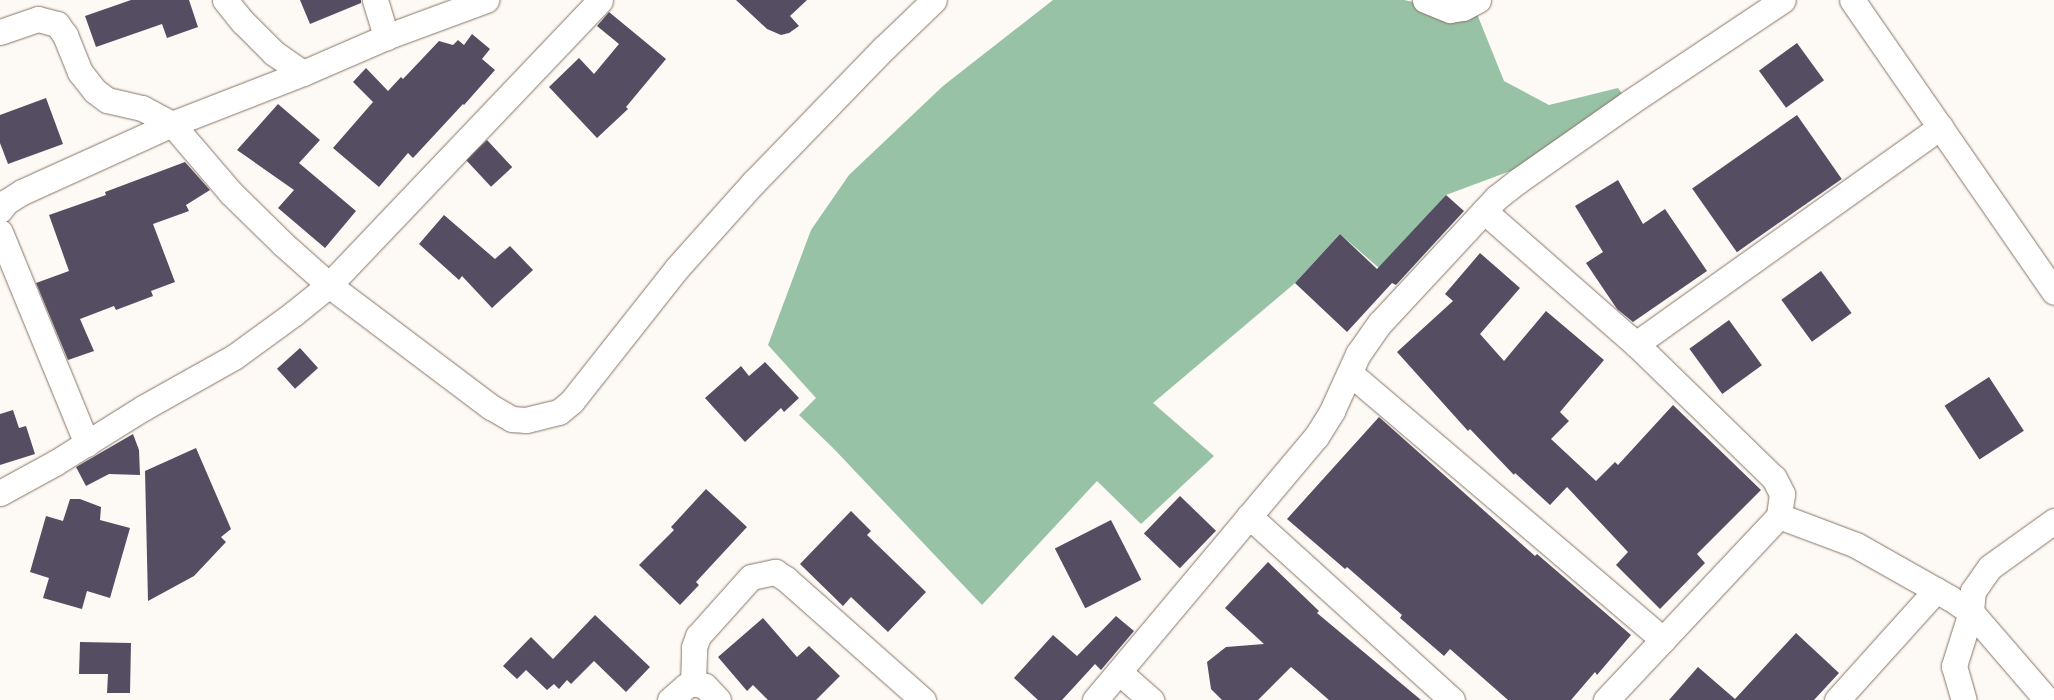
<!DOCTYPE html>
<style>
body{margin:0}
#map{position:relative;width:2054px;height:700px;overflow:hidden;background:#fdf9f5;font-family:"PT Sans",sans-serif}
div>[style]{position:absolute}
.forest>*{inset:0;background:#98c2a6}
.building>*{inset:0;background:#554d61;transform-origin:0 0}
.roads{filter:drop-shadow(0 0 1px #877565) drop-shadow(0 0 1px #877565)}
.minor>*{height:25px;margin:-12.5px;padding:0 12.5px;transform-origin:12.5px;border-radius:12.5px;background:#fff}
span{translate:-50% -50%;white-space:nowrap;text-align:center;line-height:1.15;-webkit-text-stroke:5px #fff;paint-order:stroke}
</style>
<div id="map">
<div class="forest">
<div style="clip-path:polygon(1053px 0,1404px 0,1442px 8px,1473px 4px,1504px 81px,1549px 105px,1618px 88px,1629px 103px,1513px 170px,1446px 195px,1379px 268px,1340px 234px,1295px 283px,1153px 403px,1214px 456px,1141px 524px,1097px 481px,982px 605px,834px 449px,799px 415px,816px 398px,768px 345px,811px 230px,849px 175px,943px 86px)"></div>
</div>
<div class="building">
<div style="clip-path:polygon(131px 0,189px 0,198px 27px,167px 38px,162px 24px,96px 47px,85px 16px)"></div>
<div style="clip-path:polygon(300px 0,361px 0,361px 3px,310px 24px)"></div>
<div style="clip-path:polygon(736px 0,807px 0,790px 16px,799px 26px,789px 33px,781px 35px,767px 29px)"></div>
<div style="clip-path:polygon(609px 12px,666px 59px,626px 107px,628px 109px,597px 138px,549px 87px,579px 58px,594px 74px,619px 44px,597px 26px)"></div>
<div style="clip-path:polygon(472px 34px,490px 49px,482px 59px,495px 70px,464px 105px,463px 104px,413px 158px,408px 153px,379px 187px,333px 148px,373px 102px,353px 82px,366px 68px,388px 91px,401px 77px,403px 79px,439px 41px,453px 45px,458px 40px,464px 45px)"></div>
<div style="left:1797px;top:43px;width:46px;height:47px;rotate:54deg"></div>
<div style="clip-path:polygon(46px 98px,63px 144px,8px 164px,0 143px,0 115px)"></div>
<div style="clip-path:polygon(278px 104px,320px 140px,299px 163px,356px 211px,325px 248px,278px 208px,294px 190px,237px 150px)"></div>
<div style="left:1797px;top:115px;width:78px;height:128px;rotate:55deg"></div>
<div style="left:487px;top:140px;width:37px;height:29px;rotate:47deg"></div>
<div style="clip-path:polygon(185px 162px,210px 190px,186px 205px,189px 211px,153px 224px,175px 282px,151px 291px,153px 296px,116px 310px,114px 306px,80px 319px,94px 351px,68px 360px,36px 283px,69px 271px,49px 215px,106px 195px,105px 192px)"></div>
<div style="clip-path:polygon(1618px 180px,1643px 224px,1665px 209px,1707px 271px,1633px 322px,1617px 309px,1586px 263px,1603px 252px,1575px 206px)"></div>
<div style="clip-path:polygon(1446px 195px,1464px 211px,1396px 285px,1392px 283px,1347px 332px,1295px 283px,1340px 234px,1377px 269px)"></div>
<div style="clip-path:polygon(444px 215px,495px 259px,510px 246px,533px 270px,492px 308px,462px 276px,459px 280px,419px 244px)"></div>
<div style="clip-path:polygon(1480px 253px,1520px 288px,1480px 334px,1504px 361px,1546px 311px,1604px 360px,1560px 412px,1569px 421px,1551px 439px,1596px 481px,1615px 462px,1618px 465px,1673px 405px,1761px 490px,1697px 554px,1705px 563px,1660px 609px,1616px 565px,1628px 552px,1567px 487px,1550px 505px,1515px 473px,1514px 475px,1470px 429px,1468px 431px,1397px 352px,1453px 301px,1445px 294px)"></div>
<div style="left:1821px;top:271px;width:52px;height:49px;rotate:54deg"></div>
<div style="left:1729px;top:320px;width:56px;height:49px;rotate:54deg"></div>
<div style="left:300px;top:348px;width:27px;height:31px;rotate:48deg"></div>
<div style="clip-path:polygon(765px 362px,799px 398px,784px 412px,781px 408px,745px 442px,705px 398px,741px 366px,749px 376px)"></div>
<div style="left:1989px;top:377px;width:64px;height:53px;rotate:57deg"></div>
<div style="clip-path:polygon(13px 410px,19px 428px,26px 426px,35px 454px,0 465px,0 414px)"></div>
<div style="clip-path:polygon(1379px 417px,1535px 556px,1537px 554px,1631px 635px,1597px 675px,1595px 672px,1571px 700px,1508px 700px,1450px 649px,1444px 656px,1400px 618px,1402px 615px,1347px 567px,1345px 569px,1287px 519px)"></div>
<div style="clip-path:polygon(133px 434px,139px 450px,140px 475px,109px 474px,86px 486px,76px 467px)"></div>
<div style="clip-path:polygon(196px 448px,231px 529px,221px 537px,226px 542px,194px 576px,148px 601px,145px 471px)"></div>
<div style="clip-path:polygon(706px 489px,747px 527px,696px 582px,699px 585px,680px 605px,639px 565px,674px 530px,671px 527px)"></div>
<div style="left:1180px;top:496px;width:50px;height:52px;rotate:44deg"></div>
<div style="clip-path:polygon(70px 499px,80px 499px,101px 507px,100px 520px,130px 528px,110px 598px,87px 591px,82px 609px,43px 598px,49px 578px,30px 572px,46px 516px,63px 521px)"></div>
<div style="clip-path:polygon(851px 511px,871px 531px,867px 535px,926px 592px,888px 632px,851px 597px,843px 606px,800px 564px)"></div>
<div style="left:1111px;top:520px;width:67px;height:63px;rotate:63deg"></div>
<div style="clip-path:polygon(1268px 562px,1319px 611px,1317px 613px,1421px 700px,1329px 700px,1291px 667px,1258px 700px,1222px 700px,1211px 689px,1207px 662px,1226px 647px,1264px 644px,1225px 608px)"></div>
<div style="clip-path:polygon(595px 615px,650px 667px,626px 692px,594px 661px,571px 684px,567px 680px,559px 689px,554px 684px,547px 690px,526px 670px,517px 679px,503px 666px,531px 637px,553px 659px)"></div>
<div style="clip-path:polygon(1116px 616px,1134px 631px,1101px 670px,1095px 664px,1062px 700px,1038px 700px,1014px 678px,1053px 635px,1077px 656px)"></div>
<div style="clip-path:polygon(763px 618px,797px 657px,809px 646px,840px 676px,816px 700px,768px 700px,753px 685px,747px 691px,718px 657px)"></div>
<div style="clip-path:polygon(1796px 633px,1839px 673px,1814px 700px,1669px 700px,1698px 667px,1735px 699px)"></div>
<div style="clip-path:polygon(80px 642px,131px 643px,130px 693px,107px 693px,108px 674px,79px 674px)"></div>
</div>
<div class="roads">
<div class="minor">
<div style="left:225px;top:0;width:28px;rotate:51deg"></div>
<div style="left:243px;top:22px;width:44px;rotate:45deg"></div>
<div style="left:274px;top:53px;width:35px;rotate:35deg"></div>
<div style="left:375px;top:0;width:39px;rotate:73deg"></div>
<div style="left:1425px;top:0;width:27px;rotate:22deg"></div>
<div style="left:1450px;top:10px;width:13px;rotate:-9deg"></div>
<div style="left:1463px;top:8px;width:17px;rotate:-28deg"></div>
<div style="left:1852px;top:0;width:355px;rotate:55.3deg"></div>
<div style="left:0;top:32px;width:40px;rotate:-18.9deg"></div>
<div style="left:38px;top:19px;width:20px;rotate:15deg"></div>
<div style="left:57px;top:24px;width:14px;rotate:54deg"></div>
<div style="left:65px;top:35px;width:40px;rotate:68deg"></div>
<div style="left:80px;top:72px;width:24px;rotate:52deg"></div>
<div style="left:95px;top:91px;width:15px;rotate:37deg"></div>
<div style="left:107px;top:100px;width:36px;rotate:13deg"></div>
<div style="left:142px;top:108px;width:34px;rotate:28deg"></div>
<div style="left:172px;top:124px;width:91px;rotate:49.5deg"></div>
<div style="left:231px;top:193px;width:73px;rotate:44.4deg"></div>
<div style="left:283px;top:244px;width:62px;rotate:41.7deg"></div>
<div style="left:329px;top:285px;width:203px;rotate:37deg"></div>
<div style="left:491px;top:407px;width:24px;rotate:30deg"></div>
<div style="left:512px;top:419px;width:14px;rotate:4deg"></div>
<div style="left:526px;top:420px;width:34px;rotate:-14deg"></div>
<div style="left:559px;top:412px;width:17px;rotate:-40deg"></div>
<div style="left:572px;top:401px;width:169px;rotate:-51.7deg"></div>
<div style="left:677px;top:268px;width:115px;rotate:-48.2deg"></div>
<div style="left:754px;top:182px;width:187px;rotate:-45.9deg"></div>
<div style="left:884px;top:48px;width:69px;rotate:-43.8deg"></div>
<div style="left:0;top:210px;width:10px;rotate:-53deg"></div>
<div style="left:6px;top:202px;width:19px;rotate:-32deg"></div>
<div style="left:22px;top:192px;width:165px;rotate:-24.4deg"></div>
<div style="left:172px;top:124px;width:141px;rotate:-21.3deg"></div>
<div style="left:303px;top:73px;width:90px;rotate:-23.4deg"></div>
<div style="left:386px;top:37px;width:107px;rotate:-20.3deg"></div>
<div style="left:1484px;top:211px;width:202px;rotate:41.2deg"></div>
<div style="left:1636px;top:344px;width:192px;rotate:44.2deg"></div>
<div style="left:1774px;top:478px;width:18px;rotate:63deg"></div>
<div style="left:1782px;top:494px;width:22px;rotate:98deg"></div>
<div style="left:1779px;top:516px;width:253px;rotate:133.2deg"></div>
<div style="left:0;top:232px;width:229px;rotate:67.7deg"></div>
<div style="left:1636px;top:344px;width:374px;rotate:-35.5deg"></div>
<div style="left:1351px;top:374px;width:410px;rotate:40.4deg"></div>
<div style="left:0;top:493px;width:63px;rotate:-28.6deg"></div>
<div style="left:55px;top:463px;width:104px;rotate:-32deg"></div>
<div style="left:143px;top:408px;width:104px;rotate:-29.3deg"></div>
<div style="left:234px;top:357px;width:73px;rotate:-36.1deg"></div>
<div style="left:293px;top:314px;width:46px;rotate:-38.9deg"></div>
<div style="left:329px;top:285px;width:393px;rotate:-46.4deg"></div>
<div style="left:1249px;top:516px;width:274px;rotate:42.2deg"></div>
<div style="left:1779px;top:516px;width:82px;rotate:20.6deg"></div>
<div style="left:1856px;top:545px;width:108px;rotate:29.4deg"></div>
<div style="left:1950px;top:598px;width:25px;rotate:34deg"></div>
<div style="left:1971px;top:612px;width:57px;rotate:107.5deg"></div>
<div style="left:1954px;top:666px;width:35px;rotate:74deg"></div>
<div style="left:1119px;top:672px;width:43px;rotate:41.2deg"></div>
<div style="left:693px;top:683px;width:36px;rotate:-88deg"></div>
<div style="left:694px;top:647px;width:12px;rotate:-70deg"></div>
<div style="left:698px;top:636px;width:79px;rotate:-48.1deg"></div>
<div style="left:751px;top:577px;width:25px;rotate:-12deg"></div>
<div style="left:775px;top:572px;width:13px;rotate:32deg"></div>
<div style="left:786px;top:579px;width:183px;rotate:41.5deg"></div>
<div style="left:670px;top:700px;width:21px;rotate:-41deg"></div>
<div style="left:686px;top:686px;width:8px;rotate:-23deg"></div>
<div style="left:693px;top:683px;width:12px;rotate:14deg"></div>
<div style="left:705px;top:686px;width:19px;rotate:47deg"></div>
<div style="left:1095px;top:700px;width:344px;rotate:-50deg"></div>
<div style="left:1316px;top:437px;width:31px;rotate:-58deg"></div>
<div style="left:1332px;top:411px;width:63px;rotate:-65.5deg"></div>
<div style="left:1358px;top:354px;width:38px;rotate:-55deg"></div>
<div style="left:1380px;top:323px;width:171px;rotate:-47.1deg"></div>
<div style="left:1496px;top:198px;width:29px;rotate:-38deg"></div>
<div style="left:1519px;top:180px;width:134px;rotate:-35deg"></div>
<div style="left:1629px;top:103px;width:185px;rotate:-33.8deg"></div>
<div style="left:1837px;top:700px;width:148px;rotate:-48deg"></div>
<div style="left:2047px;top:700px;width:116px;rotate:-130.8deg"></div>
<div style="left:1971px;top:612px;width:21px;rotate:-85deg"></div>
<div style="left:1973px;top:591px;width:29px;rotate:-55deg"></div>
<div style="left:1990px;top:567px;width:79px;rotate:-35.7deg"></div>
</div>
</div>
</div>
